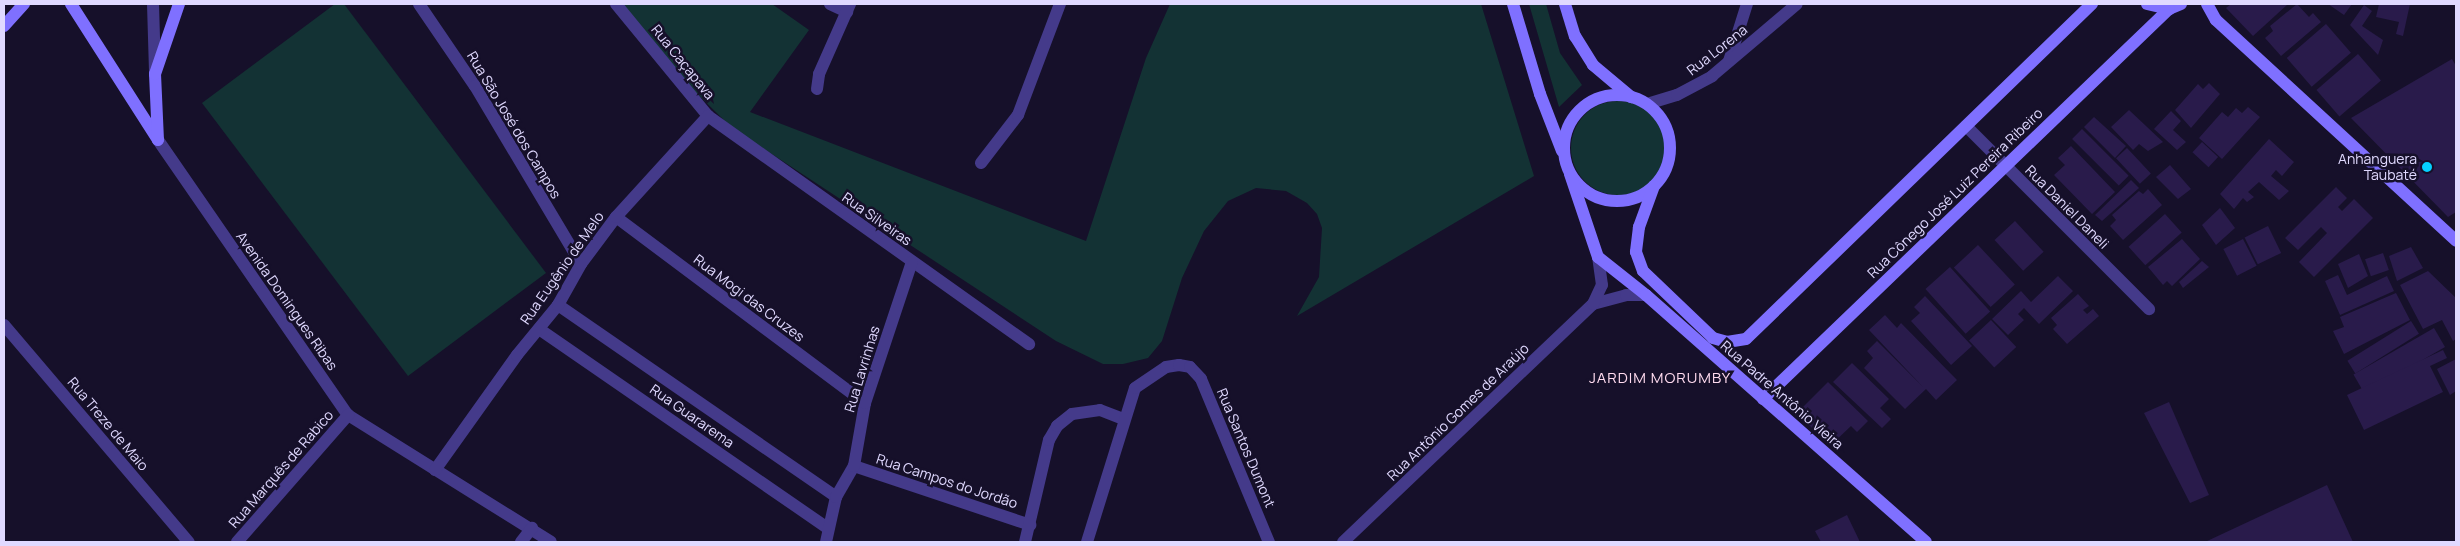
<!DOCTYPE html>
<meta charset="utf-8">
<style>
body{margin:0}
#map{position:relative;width:2460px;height:546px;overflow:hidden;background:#16102a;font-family:Manrope,sans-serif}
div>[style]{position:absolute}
.green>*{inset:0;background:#133234}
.round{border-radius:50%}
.building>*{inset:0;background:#291b4b;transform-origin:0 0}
.street>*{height:12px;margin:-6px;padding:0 6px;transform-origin:6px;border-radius:6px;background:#443a8a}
.secondary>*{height:12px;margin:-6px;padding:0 6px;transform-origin:6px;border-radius:6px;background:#7f70ff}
.secondary>.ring{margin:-6px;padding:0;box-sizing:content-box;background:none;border:12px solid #7f70ff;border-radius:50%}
.dots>*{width:14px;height:14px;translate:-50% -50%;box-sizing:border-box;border:2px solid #16102a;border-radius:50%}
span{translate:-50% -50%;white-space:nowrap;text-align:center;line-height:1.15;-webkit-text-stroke:5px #16102a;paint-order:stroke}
.street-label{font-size:14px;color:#e0d9ff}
.poi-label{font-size:14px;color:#e0d9ff}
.right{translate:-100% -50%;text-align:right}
.neighbourhood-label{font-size:15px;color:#ffdbef;letter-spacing:1px}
.frame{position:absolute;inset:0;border:5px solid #e0d9ff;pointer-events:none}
</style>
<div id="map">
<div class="green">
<div style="clip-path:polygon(335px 4px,344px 4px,546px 273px,408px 376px,202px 103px)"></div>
<div style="clip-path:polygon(622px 4px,772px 4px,809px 30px,750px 112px,1086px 241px,1146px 58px,1170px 4px,1481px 4px,1534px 176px,1297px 316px,1319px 277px,1322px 228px,1317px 214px,1307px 203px,1286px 191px,1256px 188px,1228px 201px,1204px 231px,1182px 278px,1162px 341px,1148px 358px,1123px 364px,1103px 364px,1056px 341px,731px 127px,668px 65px)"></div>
<div style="clip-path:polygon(1529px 4px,1546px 4px,1560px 53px,1582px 85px,1559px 107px)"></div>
<div class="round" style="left:1571px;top:101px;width:94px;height:94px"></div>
</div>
<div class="building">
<div style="clip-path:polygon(2231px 4px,2288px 4px,2253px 36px,2226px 8px)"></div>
<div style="clip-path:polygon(2297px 4px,2309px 17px,2313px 13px,2321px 22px,2281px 56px,2265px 38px,2273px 31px,2270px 26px)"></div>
<div style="clip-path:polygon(2328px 4px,2352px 4px,2344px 15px)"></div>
<div style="clip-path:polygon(2379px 4px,2410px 4px,2403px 36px,2396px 34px,2399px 22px,2376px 17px)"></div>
<div style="clip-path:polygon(2364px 5px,2372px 11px,2362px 26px,2383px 40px,2378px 55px,2350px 25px)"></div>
<div style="left:2326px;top:24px;width:38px;height:52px;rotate:49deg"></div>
<div style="left:2358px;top:54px;width:35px;height:55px;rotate:49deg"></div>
<div style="clip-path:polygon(2452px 59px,2456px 66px,2456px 212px,2448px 217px,2351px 118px)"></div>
<div style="clip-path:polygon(2209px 83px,2220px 94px,2191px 128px,2175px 110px,2198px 84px,2203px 89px)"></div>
<div style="clip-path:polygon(2248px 107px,2260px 117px,2222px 159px,2199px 138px,2222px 112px,2228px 117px,2236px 108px,2242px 113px)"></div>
<div style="clip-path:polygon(2129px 110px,2163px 142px,2148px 151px,2139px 144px,2133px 150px,2111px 127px)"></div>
<div style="clip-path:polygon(2171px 111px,2181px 121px,2173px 130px,2186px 142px,2177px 150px,2154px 129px)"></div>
<div style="clip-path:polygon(2094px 117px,2126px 146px,2115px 158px,2084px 127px)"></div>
<div style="left:2082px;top:129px;width:66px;height:14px;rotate:45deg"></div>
<div style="clip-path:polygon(2269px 139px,2294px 162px,2282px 176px,2276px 170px,2271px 176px,2289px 191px,2279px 200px,2259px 182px,2248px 192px,2254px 197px,2247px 202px,2243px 198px,2234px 209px,2220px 194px)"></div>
<div style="left:2202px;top:142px;width:22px;height:14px;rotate:43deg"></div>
<div style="clip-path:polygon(2071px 146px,2115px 192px,2092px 214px,2054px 175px,2065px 165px,2058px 158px)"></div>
<div style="left:2127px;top:148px;width:35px;height:15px;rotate:47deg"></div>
<div style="clip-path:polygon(2170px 165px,2191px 189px,2178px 199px,2156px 177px)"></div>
<div style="clip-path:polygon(2131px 180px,2139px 188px,2102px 221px,2095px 215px)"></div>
<div style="clip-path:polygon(2336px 187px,2347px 198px,2338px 207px,2342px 211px,2354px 199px,2373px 218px,2314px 277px,2299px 262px,2327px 233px,2321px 227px,2298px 250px,2285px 238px)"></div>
<div style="clip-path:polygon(2148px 189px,2162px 205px,2123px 240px,2110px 226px,2116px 220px,2112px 215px,2139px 191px,2143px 194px)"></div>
<div style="clip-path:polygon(2220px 208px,2235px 228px,2216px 245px,2202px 225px)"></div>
<div style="left:2165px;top:214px;width:25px;height:49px;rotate:48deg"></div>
<div style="left:2015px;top:221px;width:42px;height:28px;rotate:47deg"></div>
<div style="left:2268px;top:226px;width:30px;height:26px;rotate:64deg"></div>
<div style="clip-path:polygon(2182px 239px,2200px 259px,2172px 286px,2167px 281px,2163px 285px,2148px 267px)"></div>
<div style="left:2243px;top:239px;width:30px;height:22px;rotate:63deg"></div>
<div style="left:1978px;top:245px;width:54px;height:33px;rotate:47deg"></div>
<div style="clip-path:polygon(2411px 247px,2423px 268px,2397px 281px,2389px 256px)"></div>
<div style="left:2383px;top:253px;width:18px;height:19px;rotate:71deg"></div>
<div style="clip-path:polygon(2359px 254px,2368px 276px,2348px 288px,2338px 264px)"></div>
<div style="clip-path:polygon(2202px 261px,2209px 267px,2183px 288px,2179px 282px)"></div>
<div style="left:1950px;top:267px;width:60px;height:33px;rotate:48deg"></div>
<div style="clip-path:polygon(2428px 271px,2456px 298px,2456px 339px,2453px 341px,2442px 320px,2423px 329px,2400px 285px)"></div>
<div style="clip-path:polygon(2338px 275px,2347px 295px,2387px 276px,2394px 291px,2340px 315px,2325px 281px)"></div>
<div style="clip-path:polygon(2058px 276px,2073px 291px,2039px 324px,2024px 308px,2018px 314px,2024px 320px,2008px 335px,1992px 319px,2021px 291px,2031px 302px)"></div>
<div style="clip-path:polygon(2396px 293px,2410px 320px,2344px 354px,2333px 331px,2344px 327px,2340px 317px)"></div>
<div style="clip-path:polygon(2078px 294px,2089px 306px,2083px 310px,2087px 314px,2093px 309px,2099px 316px,2067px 344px,2053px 329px,2057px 325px,2051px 318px)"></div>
<div style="clip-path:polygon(1925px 296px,1972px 346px,1951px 365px,1911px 321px,1920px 313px,1914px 307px)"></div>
<div style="clip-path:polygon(1885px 315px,1897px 328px,1901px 323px,1957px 380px,1936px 400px,1926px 389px,1905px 409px,1864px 368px,1873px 358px,1867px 351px,1877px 341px,1923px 387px,1869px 330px)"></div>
<div style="left:1991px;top:320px;width:37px;height:30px;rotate:47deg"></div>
<div style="left:2411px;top:321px;width:15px;height:75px;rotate:58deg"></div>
<div style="left:2434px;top:328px;width:22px;height:93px;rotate:60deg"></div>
<div style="clip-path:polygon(2443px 350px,2447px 358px,2430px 366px,2443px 392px,2364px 430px,2347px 395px)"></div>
<div style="clip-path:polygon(2456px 359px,2456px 391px,2450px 395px,2437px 369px)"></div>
<div style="clip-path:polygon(1852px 363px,1889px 399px,1880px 408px,1891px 419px,1882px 428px,1833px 382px)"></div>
<div style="clip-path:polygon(1828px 382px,1868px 421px,1857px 432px,1851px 426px,1830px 446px,1797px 413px)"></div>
<div style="clip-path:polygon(2169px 402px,2209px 495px,2190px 503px,2144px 413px)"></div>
<div style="clip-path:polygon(2327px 485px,2353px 542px,2205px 542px)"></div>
<div style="clip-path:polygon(1847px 515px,1860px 542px,1821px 542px,1815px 531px)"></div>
</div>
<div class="street">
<div style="left:153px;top:4px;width:68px;rotate:88.3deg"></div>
<div style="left:419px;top:4px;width:99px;rotate:55.7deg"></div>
<div style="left:475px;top:86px;width:207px;rotate:59.2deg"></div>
<div style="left:616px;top:4px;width:145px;rotate:50.6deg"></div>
<div style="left:708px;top:116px;width:394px;rotate:35.4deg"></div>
<div style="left:830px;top:4px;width:19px;rotate:25deg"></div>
<div style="left:1729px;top:61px;width:60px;rotate:-72.5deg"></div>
<div style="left:817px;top:89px;width:15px;rotate:-82deg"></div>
<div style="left:819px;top:74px;width:77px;rotate:-66.1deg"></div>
<div style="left:1647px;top:104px;width:31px;rotate:-17deg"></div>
<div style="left:1677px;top:95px;width:40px;rotate:-28deg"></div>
<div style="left:1712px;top:76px;width:111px;rotate:-40.3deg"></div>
<div style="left:1966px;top:126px;width:259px;rotate:45deg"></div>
<div style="left:158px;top:140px;width:334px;rotate:55.4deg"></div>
<div style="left:348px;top:415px;width:239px;rotate:32deg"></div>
<div style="left:981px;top:163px;width:61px;rotate:-52.4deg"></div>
<div style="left:1018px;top:115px;width:119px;rotate:-69.3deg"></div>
<div style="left:616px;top:217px;width:311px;rotate:36.8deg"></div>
<div style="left:1593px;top:304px;width:34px;rotate:-15deg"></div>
<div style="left:1626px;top:295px;width:20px"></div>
<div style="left:558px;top:305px;width:338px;rotate:34.6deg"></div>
<div style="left:4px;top:325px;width:285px;rotate:49.6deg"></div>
<div style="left:539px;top:329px;width:350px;rotate:34.6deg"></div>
<div style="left:854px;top:466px;width:186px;rotate:18.5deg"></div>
<div style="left:435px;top:470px;width:141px;rotate:-54.5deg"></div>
<div style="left:517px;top:355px;width:65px;rotate:-50.6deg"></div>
<div style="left:558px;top:305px;width:47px;rotate:-60.7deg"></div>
<div style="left:581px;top:264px;width:59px;rotate:-53.3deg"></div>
<div style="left:616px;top:217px;width:137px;rotate:-47.7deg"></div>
<div style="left:237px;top:542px;width:169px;rotate:-48.8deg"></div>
<div style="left:521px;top:542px;width:18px;rotate:-52deg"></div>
<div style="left:826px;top:542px;width:46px;rotate:-77.5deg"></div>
<div style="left:836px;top:497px;width:36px;rotate:-60deg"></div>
<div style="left:854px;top:466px;width:64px;rotate:-80.1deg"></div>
<div style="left:865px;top:403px;width:149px;rotate:-71.6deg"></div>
<div style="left:1025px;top:542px;width:105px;rotate:-76.8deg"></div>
<div style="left:1049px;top:440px;width:16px;rotate:-60deg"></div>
<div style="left:1057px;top:426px;width:19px;rotate:-39deg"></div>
<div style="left:1072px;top:414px;width:28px;rotate:-8deg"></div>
<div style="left:1100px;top:410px;width:26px;rotate:21deg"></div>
<div style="left:1087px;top:542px;width:161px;rotate:-72.7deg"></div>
<div style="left:1135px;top:388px;width:37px;rotate:-34deg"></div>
<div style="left:1166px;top:367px;width:13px;rotate:-9deg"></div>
<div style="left:1179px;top:365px;width:11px;rotate:10deg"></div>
<div style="left:1190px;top:367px;width:16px;rotate:47deg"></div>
<div style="left:1201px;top:379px;width:177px;rotate:67.4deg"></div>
<div style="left:1343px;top:542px;width:345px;rotate:-43.6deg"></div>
<div style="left:1593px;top:304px;width:21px;rotate:-65deg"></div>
<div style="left:1602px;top:285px;width:28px;rotate:-98deg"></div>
</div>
<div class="secondary">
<div style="left:71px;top:4px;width:161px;rotate:57.4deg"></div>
<div style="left:1513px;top:4px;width:94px;rotate:73.3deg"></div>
<div style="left:1540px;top:94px;width:61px;rotate:68.9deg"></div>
<div style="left:1565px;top:4px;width:34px;rotate:73deg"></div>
<div style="left:1575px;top:36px;width:34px;rotate:58deg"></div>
<div style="left:1593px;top:65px;width:50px;rotate:40.1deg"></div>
<div style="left:2147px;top:4px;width:23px;rotate:13deg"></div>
<div style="left:2169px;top:9px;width:13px;rotate:-23deg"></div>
<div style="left:2207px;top:4px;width:18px;rotate:61deg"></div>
<div style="left:2216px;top:20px;width:326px;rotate:42.6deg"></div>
<div style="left:4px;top:26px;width:30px;rotate:-48deg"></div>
<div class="ring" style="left:1564px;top:95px;width:94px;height:94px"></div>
<div style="left:158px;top:140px;width:66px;rotate:-92.6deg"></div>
<div style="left:155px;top:74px;width:74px;rotate:-71.1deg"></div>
<div style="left:1570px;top:174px;width:88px;rotate:71.4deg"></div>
<div style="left:1598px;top:257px;width:61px;rotate:38.4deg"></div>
<div style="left:1646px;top:295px;width:373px;rotate:41.4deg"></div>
<div style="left:1654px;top:186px;width:44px;rotate:110.1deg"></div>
<div style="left:1639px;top:227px;width:25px;rotate:97deg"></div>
<div style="left:1636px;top:252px;width:20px;rotate:70deg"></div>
<div style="left:1643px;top:271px;width:97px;rotate:43.7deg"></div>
<div style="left:1713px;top:338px;width:15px;rotate:16deg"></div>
<div style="left:1727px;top:342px;width:19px;rotate:-9deg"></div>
<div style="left:1746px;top:339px;width:482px;rotate:-44.1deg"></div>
<div style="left:1763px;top:399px;width:563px;rotate:-43.85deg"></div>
</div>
<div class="dots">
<div style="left:2427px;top:167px;background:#05d1ff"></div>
</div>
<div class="street-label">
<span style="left:1717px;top:50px;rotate:-38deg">Rua Lorena</span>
<span style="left:683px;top:62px;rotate:51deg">Rua Caçapava</span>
<span style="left:514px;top:125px;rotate:59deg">Rua São José dos Campos</span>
<span style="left:1955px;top:193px;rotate:-44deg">Rua Cônego José Luiz Pereira Ribeiro</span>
<span style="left:2067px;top:207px;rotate:45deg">Rua Daniel Daneli</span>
<span style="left:877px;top:219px;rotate:35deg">Rua Silveiras</span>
<span style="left:562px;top:268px;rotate:-55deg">Rua Eugênio de Melo</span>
<span style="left:749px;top:298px;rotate:37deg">Rua Mogi das Cruzes</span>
<span style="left:287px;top:301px;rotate:55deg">Avenida Domingues Ribas</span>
<span style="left:862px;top:369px;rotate:-73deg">Rua Lavrinhas</span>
<span style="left:1782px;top:395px;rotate:41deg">Rua Padre Antônio Vieira</span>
<span style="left:1458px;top:412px;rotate:-44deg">Rua Antônio Gomes de Araújo</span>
<span style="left:692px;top:416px;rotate:35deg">Rua Guararema</span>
<span style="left:108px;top:424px;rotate:50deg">Rua Treze de Maio</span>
<span style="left:1246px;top:448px;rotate:67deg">Rua Santos Dumont</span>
<span style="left:281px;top:469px;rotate:-49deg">Rua Marquês de Rabico</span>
<span style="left:947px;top:481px;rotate:18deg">Rua Campos do Jordão</span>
</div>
<div class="poi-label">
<span class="right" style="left:2417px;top:167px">Anhanguera<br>Taubaté</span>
</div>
<div class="neighbourhood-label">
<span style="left:1660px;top:378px">JARDIM MORUMBY</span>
</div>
<div class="frame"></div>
</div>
